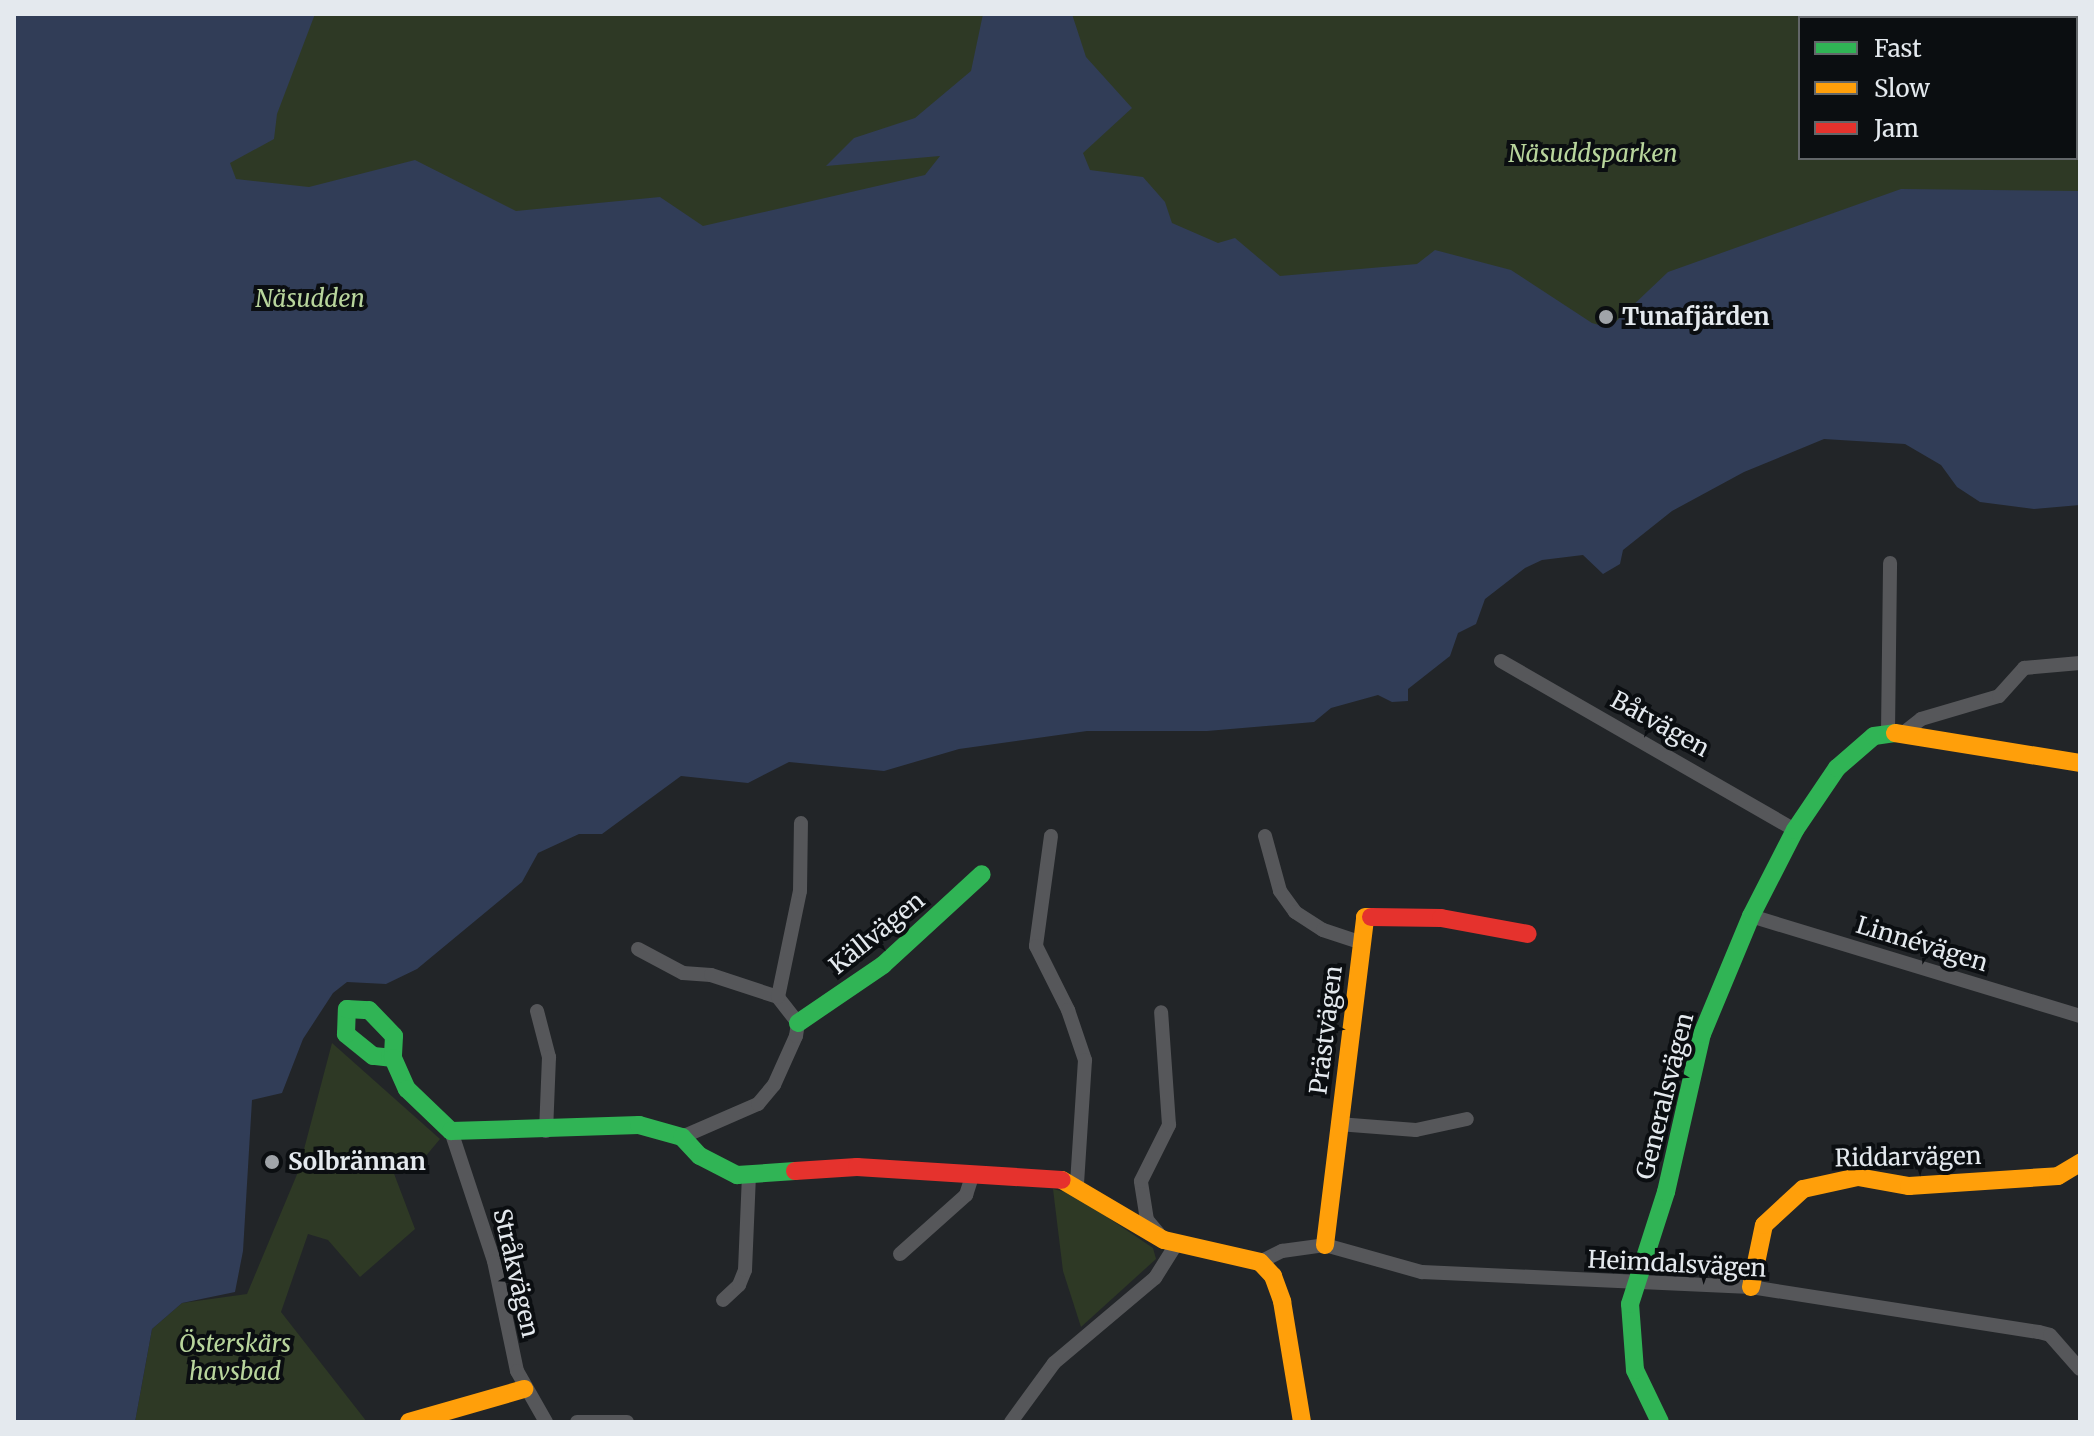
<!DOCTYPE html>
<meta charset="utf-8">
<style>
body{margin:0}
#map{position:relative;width:2094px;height:1436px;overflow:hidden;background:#222528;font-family:Merriweather,serif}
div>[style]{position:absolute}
.green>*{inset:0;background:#2e3925}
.water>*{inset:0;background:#313d57}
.street>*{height:14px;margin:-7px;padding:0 7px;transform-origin:7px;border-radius:7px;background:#56575a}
.fast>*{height:18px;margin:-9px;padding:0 9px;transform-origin:9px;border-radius:9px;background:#30b455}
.slow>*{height:18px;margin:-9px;padding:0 9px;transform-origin:9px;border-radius:9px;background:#ff9f0a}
.jam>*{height:18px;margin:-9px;padding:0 9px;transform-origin:9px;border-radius:9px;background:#e5322d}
.dots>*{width:22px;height:22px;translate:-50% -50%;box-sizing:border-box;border:4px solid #0b0e11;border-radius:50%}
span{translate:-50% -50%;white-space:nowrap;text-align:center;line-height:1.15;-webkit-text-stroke:8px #0b0e11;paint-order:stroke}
.park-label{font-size:24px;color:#b8d59c;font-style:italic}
.poi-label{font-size:24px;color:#e4e9ee;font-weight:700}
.left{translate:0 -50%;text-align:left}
.street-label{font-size:24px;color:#e4e9ee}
.frame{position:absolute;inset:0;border:16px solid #e4e9ee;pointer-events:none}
.legend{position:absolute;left:1798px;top:16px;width:280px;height:144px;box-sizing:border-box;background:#0b0e11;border:2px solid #626669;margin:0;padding:10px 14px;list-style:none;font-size:24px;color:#e4e9ee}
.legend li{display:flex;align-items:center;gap:16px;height:40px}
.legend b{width:40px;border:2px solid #626669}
</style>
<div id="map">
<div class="green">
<div style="clip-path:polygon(evenodd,14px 14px,2080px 14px,2080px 352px,343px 586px,14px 14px,1800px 18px,2076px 18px,2076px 158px,1800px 158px,1800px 18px)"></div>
<div style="clip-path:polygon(332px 1043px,440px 1139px,425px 1157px,393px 1171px,415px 1229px,360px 1277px,328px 1240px,308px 1234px,281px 1312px,367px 1422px,135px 1422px,152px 1329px,182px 1303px,247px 1294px,298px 1172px)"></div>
<div style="clip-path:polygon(1053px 1189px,1073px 1194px,1153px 1248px,1156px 1259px,1081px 1327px,1063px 1271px)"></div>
</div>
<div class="water">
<div style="clip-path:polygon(14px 14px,315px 14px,277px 114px,274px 139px,230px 163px,236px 179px,309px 187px,415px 160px,516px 211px,660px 197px,703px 226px,925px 175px,940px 156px,826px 166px,854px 138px,915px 118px,971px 71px,983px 14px,1072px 14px,1086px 57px,1132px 108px,1083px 153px,1090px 170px,1143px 177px,1165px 202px,1172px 223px,1218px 243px,1235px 238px,1280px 276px,1417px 264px,1435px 250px,1511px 270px,1592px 323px,1609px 328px,1668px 272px,1901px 189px,2080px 191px,2080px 505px,2034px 509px,1980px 502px,1957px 487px,1941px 465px,1905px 444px,1824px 439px,1744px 472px,1672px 511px,1623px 550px,1620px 564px,1603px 574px,1583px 555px,1542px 560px,1525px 568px,1485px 599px,1476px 624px,1458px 633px,1450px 656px,1408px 689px,1408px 701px,1392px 702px,1378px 695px,1331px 708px,1314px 722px,1207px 731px,1087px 731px,959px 749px,884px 771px,789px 762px,748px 783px,681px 776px,602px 834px,579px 834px,538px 853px,522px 882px,417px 969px,386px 984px,347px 982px,333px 993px,303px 1039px,282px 1093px,252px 1100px,243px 1251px,235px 1292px,182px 1303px,152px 1329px,135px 1422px,14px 1422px)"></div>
</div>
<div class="street">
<div style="left:1501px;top:661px;width:339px;rotate:29.9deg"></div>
<div style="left:1888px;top:732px;width:169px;rotate:-89.3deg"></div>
<div style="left:1902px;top:734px;width:24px;rotate:-38deg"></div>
<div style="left:1921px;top:719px;width:81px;rotate:-16.4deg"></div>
<div style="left:1999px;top:696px;width:38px;rotate:-48deg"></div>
<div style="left:2024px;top:668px;width:56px;rotate:-5.1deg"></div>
<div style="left:1051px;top:836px;width:111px;rotate:97.8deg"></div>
<div style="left:1036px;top:946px;width:72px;rotate:63.4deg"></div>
<div style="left:1068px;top:1010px;width:53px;rotate:71.2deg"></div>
<div style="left:1085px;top:1060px;width:125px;rotate:93.7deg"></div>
<div style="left:1265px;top:836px;width:57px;rotate:74.7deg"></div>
<div style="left:1280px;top:891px;width:26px;rotate:54deg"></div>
<div style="left:1295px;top:912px;width:33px;rotate:33deg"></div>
<div style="left:1323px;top:930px;width:41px;rotate:18.4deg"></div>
<div style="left:1751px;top:916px;width:344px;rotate:16.9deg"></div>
<div style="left:638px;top:949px;width:51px;rotate:28.1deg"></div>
<div style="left:683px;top:973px;width:28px;rotate:4deg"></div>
<div style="left:711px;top:975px;width:71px;rotate:18.2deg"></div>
<div style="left:537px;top:1011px;width:48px;rotate:75.4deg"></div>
<div style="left:549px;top:1057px;width:74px;rotate:92.3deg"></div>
<div style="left:1338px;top:1124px;width:78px;rotate:4.4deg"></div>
<div style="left:1416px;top:1130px;width:52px;rotate:-12.2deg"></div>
<div style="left:451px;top:1131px;width:137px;rotate:71.7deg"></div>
<div style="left:494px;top:1261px;width:112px;rotate:78.2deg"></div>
<div style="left:517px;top:1371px;width:59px;rotate:60.4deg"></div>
<div style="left:682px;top:1137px;width:83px;rotate:-23.5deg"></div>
<div style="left:758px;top:1104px;width:25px;rotate:-50deg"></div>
<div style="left:774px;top:1085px;width:54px;rotate:-65.8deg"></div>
<div style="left:796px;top:1036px;width:13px;rotate:-81deg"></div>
<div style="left:798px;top:1023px;width:33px;rotate:-128deg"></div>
<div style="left:778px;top:997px;width:108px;rotate:-78.3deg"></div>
<div style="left:800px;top:891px;width:68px;rotate:-89.2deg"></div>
<div style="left:1158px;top:1233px;width:17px;rotate:-130deg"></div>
<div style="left:1147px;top:1220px;width:39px;rotate:-99deg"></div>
<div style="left:1141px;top:1181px;width:63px;rotate:-63.4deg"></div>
<div style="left:1169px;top:1125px;width:113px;rotate:-94deg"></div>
<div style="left:900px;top:1254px;width:89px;rotate:-41.8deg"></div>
<div style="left:966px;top:1195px;width:20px;rotate:-72deg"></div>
<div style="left:1260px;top:1262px;width:25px;rotate:-27deg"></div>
<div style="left:1282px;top:1251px;width:43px;rotate:-7.9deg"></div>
<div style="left:1325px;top:1245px;width:101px;rotate:15.6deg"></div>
<div style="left:1422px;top:1272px;width:329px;rotate:2.6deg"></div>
<div style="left:1751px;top:1287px;width:291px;rotate:8.9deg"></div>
<div style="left:2039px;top:1332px;width:11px;rotate:15deg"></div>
<div style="left:2050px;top:1335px;width:45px;rotate:48.6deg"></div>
<div style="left:723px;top:1300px;width:22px;rotate:-43deg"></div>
<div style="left:739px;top:1285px;width:16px;rotate:-68deg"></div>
<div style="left:745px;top:1270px;width:94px;rotate:-87.6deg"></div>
<div style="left:577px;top:1422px;width:50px"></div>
<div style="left:1011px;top:1422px;width:73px;rotate:-53.9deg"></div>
<div style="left:1054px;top:1363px;width:132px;rotate:-40.1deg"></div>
<div style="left:1155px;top:1278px;width:39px;rotate:-58deg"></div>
</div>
<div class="fast">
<div style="left:798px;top:1023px;width:103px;rotate:-34.3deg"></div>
<div style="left:883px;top:965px;width:134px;rotate:-42.6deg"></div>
<div style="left:393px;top:1058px;width:20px;rotate:-174deg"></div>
<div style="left:373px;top:1056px;width:35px;rotate:-141deg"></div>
<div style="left:346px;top:1034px;width:25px;rotate:-88deg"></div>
<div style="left:347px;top:1009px;width:22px;rotate:3deg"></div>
<div style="left:369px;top:1010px;width:36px;rotate:46deg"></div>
<div style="left:394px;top:1036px;width:22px;rotate:93deg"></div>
<div style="left:393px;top:1058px;width:34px;rotate:66deg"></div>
<div style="left:407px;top:1089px;width:61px;rotate:43.7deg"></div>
<div style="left:451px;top:1131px;width:188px;rotate:-1.8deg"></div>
<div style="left:639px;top:1125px;width:45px;rotate:15.6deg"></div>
<div style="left:682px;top:1137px;width:26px;rotate:47deg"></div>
<div style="left:700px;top:1156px;width:42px;rotate:27.2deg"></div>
<div style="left:737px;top:1175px;width:58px;rotate:-3.9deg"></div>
<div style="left:1660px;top:1422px;width:58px;rotate:-115.7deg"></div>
<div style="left:1635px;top:1370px;width:66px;rotate:-94.3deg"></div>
<div style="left:1630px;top:1304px;width:118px;rotate:-72.2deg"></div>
<div style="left:1666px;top:1192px;width:162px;rotate:-77.2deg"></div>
<div style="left:1702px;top:1034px;width:128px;rotate:-67.4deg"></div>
<div style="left:1751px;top:916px;width:97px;rotate:-62.9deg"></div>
<div style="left:1795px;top:830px;width:75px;rotate:-55.9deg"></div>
<div style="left:1837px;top:768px;width:49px;rotate:-40.9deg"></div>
<div style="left:1874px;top:736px;width:21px;rotate:-8deg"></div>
</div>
<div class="slow">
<div style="left:1895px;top:733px;width:187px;rotate:9.2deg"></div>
<div style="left:1062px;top:1180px;width:118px;rotate:30.5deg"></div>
<div style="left:1164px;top:1240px;width:98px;rotate:12.9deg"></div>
<div style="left:1260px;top:1262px;width:19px;rotate:47deg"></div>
<div style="left:1273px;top:1276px;width:27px;rotate:70deg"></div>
<div style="left:1282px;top:1301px;width:123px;rotate:80.6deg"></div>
<div style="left:1325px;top:1245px;width:330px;rotate:-83deg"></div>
<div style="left:1365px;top:917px;width:6px"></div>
<div style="left:1751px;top:1287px;width:63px;rotate:-78.2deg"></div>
<div style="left:1764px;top:1225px;width:53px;rotate:-42.7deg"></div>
<div style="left:1803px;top:1189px;width:56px;rotate:-12.3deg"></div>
<div style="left:1858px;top:1177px;width:52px;rotate:10deg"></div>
<div style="left:1909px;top:1186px;width:149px;rotate:-3.8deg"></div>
<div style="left:2058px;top:1176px;width:26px;rotate:-31deg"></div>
<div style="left:409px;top:1422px;width:120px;rotate:-16deg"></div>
</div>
<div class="jam">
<div style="left:1371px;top:917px;width:70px;rotate:0.8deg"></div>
<div style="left:1441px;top:918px;width:88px;rotate:10.4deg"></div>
<div style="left:795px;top:1171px;width:62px;rotate:-3.7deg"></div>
<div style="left:857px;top:1167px;width:205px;rotate:3.6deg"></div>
</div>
<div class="dots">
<div style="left:1606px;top:317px;background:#a0a4a9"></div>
<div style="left:272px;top:1162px;background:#a0a4a9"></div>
</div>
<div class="park-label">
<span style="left:1593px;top:154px">Näsuddsparken</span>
<span style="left:310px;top:299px">Näsudden</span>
<span style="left:235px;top:1358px">Österskärs<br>havsbad</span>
</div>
<div class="poi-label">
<span class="left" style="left:1622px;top:317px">Tunafjärden</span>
<span class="left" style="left:288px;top:1162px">Solbrännan</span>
</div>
<div class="street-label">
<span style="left:1660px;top:724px;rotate:29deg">Båtvägen</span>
<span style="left:877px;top:933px;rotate:-39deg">Källvägen</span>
<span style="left:1922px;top:944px;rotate:17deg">Linnévägen</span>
<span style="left:1326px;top:1030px;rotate:-83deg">Prästvägen</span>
<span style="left:1665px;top:1096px;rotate:-76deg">Generalsvägen</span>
<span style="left:1908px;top:1157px;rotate:-1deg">Riddarvägen</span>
<span style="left:1677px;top:1264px;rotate:3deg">Heimdalsvägen</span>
<span style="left:516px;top:1273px;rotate:77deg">Stråkvägen</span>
</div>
<div class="frame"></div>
<ul class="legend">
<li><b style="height:10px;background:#30b455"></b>Fast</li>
<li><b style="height:10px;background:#ff9f0a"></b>Slow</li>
<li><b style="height:10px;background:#e5322d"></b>Jam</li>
</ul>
</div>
